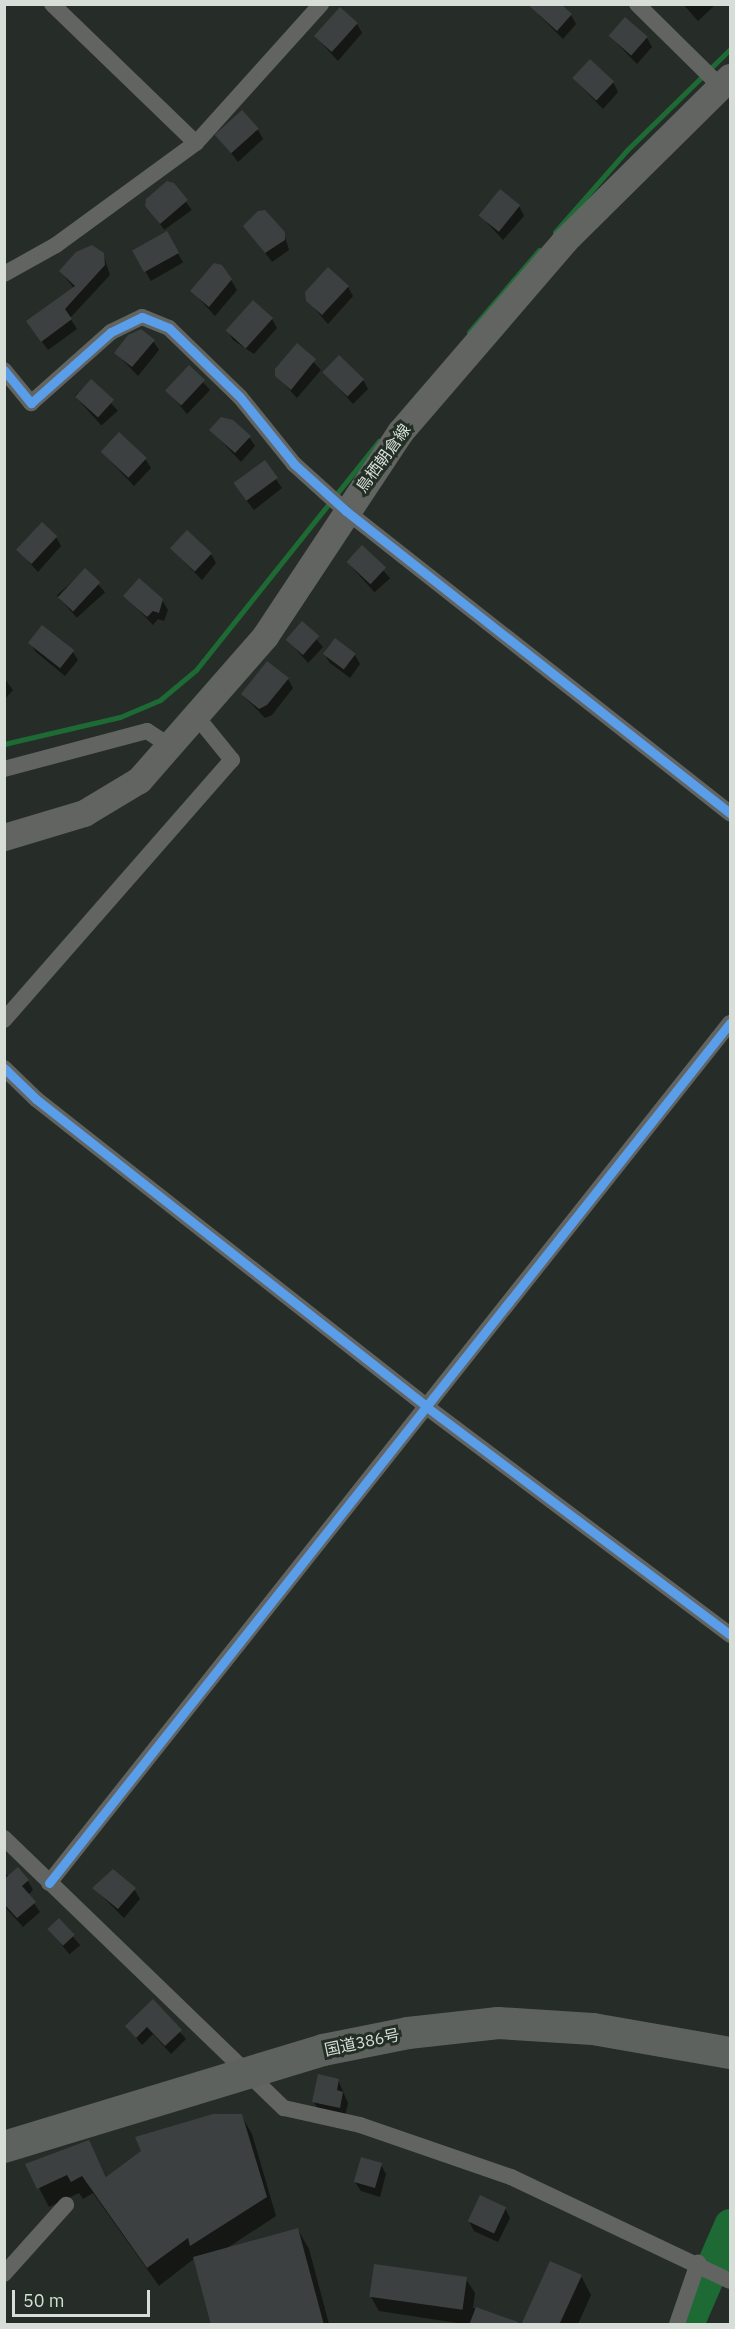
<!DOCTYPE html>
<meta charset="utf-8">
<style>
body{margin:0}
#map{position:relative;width:735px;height:2329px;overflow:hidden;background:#262c27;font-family:"IBM Plex Sans","Noto Sans JP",sans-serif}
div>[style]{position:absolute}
.shadow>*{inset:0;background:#0007;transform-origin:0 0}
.stream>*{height:5px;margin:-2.5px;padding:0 2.5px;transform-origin:2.5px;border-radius:2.5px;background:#1e6a35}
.river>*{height:33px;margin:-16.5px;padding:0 16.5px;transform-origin:16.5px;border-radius:16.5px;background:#1e6a35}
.building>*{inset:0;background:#3d4040;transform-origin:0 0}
.street>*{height:16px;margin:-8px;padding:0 8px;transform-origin:8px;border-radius:8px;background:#626462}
.primary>*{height:27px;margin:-13.5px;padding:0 13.5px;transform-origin:13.5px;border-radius:13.5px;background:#616461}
.highway>*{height:32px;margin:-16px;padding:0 16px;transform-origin:16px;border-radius:16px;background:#5d625e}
.cycleway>*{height:9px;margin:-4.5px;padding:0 4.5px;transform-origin:4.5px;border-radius:4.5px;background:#5a9eea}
span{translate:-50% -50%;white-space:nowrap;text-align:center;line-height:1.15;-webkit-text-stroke:6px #232f25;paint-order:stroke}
.street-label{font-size:16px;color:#d7ded8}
.frame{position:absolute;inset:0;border:6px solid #d7ded8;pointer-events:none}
.scale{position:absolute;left:12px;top:2290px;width:138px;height:27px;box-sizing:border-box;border:3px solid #d7ded8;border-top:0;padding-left:8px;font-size:18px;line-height:21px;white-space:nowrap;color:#d7ded8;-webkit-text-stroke:4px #232f25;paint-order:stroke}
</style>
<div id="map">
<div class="shadow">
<div style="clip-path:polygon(683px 4px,716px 4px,698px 21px)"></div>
<div style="clip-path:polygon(532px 8px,571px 15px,576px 24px,563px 39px)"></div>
<div style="clip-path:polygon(357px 24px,362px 33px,338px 61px,316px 37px)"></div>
<div style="clip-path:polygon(610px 36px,647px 38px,652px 47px,637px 64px)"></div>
<div style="clip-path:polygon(574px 79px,613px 82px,618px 92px,603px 109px)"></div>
<div style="clip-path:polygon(258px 130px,263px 139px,238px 162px,218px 136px)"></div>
<div style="left:173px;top:184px;width:32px;height:34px;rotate:54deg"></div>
<div style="clip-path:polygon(519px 206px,524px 216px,503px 240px,480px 215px)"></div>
<div style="clip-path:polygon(245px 226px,284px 233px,289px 250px,272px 262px)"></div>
<div style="left:166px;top:233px;width:34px;height:37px;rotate:60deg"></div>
<div style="clip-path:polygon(103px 254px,110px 275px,70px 318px,77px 329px,48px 350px,34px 331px,74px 288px,61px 272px)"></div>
<div style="clip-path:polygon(231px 280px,237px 290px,215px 316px,192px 291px)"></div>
<div style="clip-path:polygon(348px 287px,353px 296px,328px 324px,308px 301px)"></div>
<div style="clip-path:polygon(272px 319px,277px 328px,254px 354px,233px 340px,228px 331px)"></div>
<div style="clip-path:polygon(153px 341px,159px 350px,138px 376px,116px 353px)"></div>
<div style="clip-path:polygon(297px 345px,321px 370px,297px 398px,276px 375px)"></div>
<div style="clip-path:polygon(189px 367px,210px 390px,187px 414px,167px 390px)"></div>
<div style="clip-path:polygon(324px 372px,363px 380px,368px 389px,353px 404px)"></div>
<div style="left:91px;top:381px;width:40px;height:22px;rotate:48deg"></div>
<div style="clip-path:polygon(211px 430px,249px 437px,255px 446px,241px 462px)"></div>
<div style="clip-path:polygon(102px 452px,145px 459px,151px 468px,134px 486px)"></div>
<div style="clip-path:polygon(264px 462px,282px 488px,254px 510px,241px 493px)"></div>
<div style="clip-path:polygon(56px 537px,61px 546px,38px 572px,18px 550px)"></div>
<div style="left:362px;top:547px;width:42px;height:21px;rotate:48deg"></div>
<div style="clip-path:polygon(172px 549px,211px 554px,216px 563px,202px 580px)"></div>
<div style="left:85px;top:570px;width:30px;height:38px;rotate:48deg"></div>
<div style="clip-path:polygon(125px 596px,162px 600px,168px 610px,164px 621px,158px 619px,153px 625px)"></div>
<div style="clip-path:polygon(303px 623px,323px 647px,308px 663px,287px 639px)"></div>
<div style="clip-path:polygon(30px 643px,72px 651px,78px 660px,65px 676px,36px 652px)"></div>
<div style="clip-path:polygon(324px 654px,355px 655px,360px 664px,350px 678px,330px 663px)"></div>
<div style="clip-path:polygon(4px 678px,13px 690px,4px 700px)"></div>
<div style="clip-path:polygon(288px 679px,293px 688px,272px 715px,265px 718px,242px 694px)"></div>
<div style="clip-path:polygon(4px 1874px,28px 1881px,33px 1890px,28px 1895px,40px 1912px,23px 1927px,4px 1906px)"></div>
<div style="clip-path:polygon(94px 1888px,134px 1889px,140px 1899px,124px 1918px)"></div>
<div style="left:59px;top:1920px;width:33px;height:14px;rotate:50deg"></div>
<div style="clip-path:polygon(153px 2001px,186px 2039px,171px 2054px,153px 2034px,142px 2045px,127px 2027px)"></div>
<div style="clip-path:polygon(338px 2080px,348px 2103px,345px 2116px,319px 2111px,314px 2102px)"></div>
<div style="clip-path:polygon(241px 2115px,252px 2134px,276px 2216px,224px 2250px,298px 2230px,309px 2249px,329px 2324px,213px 2324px,195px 2258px,159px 2286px,93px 2193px,83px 2199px,79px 2193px,49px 2207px,27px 2165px,89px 2142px,107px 2178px)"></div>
<div style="clip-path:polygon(381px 2165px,386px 2174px,380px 2197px,361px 2191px,355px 2182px)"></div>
<div style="clip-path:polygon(505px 2208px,510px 2218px,498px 2242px,474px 2231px,469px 2221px)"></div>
<div style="clip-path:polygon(581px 2276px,591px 2295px,578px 2324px,523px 2324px)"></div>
<div style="clip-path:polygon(466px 2279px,475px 2293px,473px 2308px,520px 2324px,464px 2324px,379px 2311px,371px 2297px)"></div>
</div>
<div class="stream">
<div style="left:555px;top:232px;width:109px;rotate:-48.7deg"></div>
<div style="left:627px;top:150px;width:144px;rotate:-44.4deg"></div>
<div style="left:469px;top:332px;width:108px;rotate:-49.5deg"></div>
<div style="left:4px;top:744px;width:119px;rotate:-13.1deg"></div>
<div style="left:120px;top:717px;width:43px;rotate:-23deg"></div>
<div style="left:160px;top:700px;width:47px;rotate:-39.8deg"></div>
<div style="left:196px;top:670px;width:293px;rotate:-51.4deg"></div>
</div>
<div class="river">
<div style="left:687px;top:2324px;width:108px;rotate:-66.5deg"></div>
</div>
<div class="building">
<div style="clip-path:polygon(527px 4px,561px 4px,572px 14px,557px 31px)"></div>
<div style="left:340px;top:7px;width:24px;height:39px;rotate:42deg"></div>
<div style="left:625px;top:17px;width:30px;height:25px;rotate:41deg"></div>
<div style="left:590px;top:59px;width:33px;height:26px;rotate:43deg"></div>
<div style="left:242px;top:110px;width:25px;height:37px;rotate:48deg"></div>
<div style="clip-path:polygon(167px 181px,174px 183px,188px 200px,160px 224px,145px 206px,146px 199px)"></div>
<div style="left:500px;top:189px;width:26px;height:34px;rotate:39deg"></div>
<div style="clip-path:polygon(265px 210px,285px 232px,285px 240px,265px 253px,243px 226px,258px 211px)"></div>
<div style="left:167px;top:231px;width:25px;height:40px;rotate:61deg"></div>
<div style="clip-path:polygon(92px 245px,104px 253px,105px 265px,65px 309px,72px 319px,41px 342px,26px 321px,75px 286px,59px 271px,76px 252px)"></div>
<div style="clip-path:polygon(214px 263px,222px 265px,232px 279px,209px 307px,190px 291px)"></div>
<div style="clip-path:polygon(328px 267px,349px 286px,322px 315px,306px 301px,305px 292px)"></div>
<div style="left:253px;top:300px;width:27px;height:41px;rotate:42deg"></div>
<div style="clip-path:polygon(141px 329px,155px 340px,132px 367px,114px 353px,128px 335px)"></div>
<div style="clip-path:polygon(297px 343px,316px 359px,291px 390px,275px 376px,275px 369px)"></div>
<div style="left:339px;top:355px;width:35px;height:24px;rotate:44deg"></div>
<div style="left:189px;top:365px;width:22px;height:35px;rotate:43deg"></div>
<div style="left:91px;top:379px;width:31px;height:24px;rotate:42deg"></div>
<div style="clip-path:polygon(221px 417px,233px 420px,251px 436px,235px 453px,209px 430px)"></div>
<div style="left:119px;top:432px;width:38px;height:27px;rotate:43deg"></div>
<div style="left:265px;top:460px;width:22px;height:39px;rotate:54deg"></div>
<div style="left:42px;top:522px;width:21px;height:38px;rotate:43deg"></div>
<div style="left:187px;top:530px;width:34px;height:25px;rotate:43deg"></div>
<div style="left:362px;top:545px;width:33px;height:23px;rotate:43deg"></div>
<div style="left:85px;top:568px;width:21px;height:40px;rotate:43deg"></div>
<div style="clip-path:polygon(139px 578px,163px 599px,159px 613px,153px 611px,147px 617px,123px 596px)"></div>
<div style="left:302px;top:621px;width:23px;height:25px;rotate:41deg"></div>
<div style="left:42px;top:625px;width:41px;height:23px;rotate:38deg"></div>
<div style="left:335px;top:638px;width:26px;height:20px;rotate:37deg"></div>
<div style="clip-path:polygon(267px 661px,289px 678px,267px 705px,259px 709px,241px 694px)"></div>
<div style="clip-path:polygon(18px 1867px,29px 1880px,22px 1886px,36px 1902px,17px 1918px,4px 1904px,4px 1879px)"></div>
<div style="clip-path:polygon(113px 1869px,136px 1888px,118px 1909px,92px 1888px)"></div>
<div style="left:59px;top:1918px;width:23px;height:16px;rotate:47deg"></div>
<div style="clip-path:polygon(153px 1999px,182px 2030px,165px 2046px,147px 2027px,136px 2038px,125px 2026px)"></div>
<div style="clip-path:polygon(318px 2074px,339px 2079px,337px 2090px,343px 2092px,340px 2108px,312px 2102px)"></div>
<div style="clip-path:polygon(213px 2114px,242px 2114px,267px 2197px,190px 2246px,188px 2238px,147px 2268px,82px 2176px,71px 2182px,67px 2175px,37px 2189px,25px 2164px,89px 2140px,106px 2177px,141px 2151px,135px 2137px)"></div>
<div style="left:361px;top:2157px;width:22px;height:26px;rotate:16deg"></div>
<div style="left:480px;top:2195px;width:29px;height:29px;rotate:25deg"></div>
<div style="clip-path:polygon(298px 2228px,324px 2325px,211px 2325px,193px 2257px)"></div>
<div style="clip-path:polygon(550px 2261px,582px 2275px,559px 2325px,521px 2325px)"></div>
<div style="left:374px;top:2264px;width:94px;height:33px;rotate:8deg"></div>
<div style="clip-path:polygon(476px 2307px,518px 2322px,518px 2325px,469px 2325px)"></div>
</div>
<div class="street">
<div style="left:52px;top:4px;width:200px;rotate:44deg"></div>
<div style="left:637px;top:4px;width:111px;rotate:44.6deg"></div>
<div style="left:716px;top:82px;width:10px;rotate:107deg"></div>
<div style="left:4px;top:274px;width:60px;rotate:-29.1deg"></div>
<div style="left:56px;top:245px;width:173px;rotate:-36.1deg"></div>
<div style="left:196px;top:143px;width:187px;rotate:-48deg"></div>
<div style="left:4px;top:370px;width:43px;rotate:50.7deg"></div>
<div style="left:31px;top:403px;width:107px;rotate:-41.6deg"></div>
<div style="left:111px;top:332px;width:34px;rotate:-26deg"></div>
<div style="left:142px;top:317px;width:29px;rotate:22deg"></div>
<div style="left:169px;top:328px;width:99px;rotate:44.2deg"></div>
<div style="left:240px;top:397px;width:86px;rotate:51.1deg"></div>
<div style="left:294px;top:464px;width:70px;rotate:42.1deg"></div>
<div style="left:346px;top:511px;width:489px;rotate:38.2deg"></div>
<div style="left:4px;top:769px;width:148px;rotate:-14.9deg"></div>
<div style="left:147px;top:731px;width:27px;rotate:33deg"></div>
<div style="left:4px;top:1020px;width:346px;rotate:-48.8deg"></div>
<div style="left:232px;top:760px;width:55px;rotate:-129.1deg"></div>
<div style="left:4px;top:1068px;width:45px;rotate:44.1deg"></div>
<div style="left:36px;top:1099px;width:499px;rotate:38.2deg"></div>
<div style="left:428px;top:1408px;width:378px;rotate:36.9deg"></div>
<div style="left:4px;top:1838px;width:389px;rotate:44deg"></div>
<div style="left:284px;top:2108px;width:78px;rotate:12.6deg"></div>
<div style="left:360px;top:2125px;width:160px;rotate:19deg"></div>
<div style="left:511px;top:2177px;width:242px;rotate:25.4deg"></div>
<div style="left:49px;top:1883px;width:1097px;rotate:-51.63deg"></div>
<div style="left:4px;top:2274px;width:93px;rotate:-48.1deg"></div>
<div style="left:677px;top:2324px;width:65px;rotate:-71deg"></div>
</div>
<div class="primary">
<div style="left:4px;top:837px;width:84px;rotate:-16.7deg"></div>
<div style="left:84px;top:813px;width:64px;rotate:-31deg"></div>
<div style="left:139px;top:780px;width:191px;rotate:-48.8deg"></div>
<div style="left:265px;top:636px;width:245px;rotate:-56.5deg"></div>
<div style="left:400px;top:432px;width:252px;rotate:-49.3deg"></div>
<div style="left:564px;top:241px;width:233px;rotate:-44.7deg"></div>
</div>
<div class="highway">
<div style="left:4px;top:2147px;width:333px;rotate:-16.9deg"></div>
<div style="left:323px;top:2050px;width:87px;rotate:-11.3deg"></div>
<div style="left:408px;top:2033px;width:91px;rotate:-6.3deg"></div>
<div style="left:498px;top:2023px;width:95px;rotate:3.6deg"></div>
<div style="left:593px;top:2029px;width:139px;rotate:9.9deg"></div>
</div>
<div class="cycleway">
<div style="left:4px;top:370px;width:43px;rotate:50.7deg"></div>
<div style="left:31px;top:403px;width:107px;rotate:-41.6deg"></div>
<div style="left:111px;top:332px;width:34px;rotate:-26deg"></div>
<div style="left:142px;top:317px;width:29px;rotate:22deg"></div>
<div style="left:169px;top:328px;width:99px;rotate:44.2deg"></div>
<div style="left:240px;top:397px;width:86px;rotate:51.1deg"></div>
<div style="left:294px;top:464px;width:70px;rotate:42.1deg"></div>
<div style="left:346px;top:511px;width:489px;rotate:38.2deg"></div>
<div style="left:4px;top:1068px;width:45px;rotate:44.1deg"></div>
<div style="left:36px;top:1099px;width:499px;rotate:38.2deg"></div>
<div style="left:428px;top:1408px;width:378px;rotate:36.9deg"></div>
<div style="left:49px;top:1883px;width:1097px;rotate:-51.63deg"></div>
</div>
<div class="street-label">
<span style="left:383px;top:458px;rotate:-54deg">鳥栖朝倉線</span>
<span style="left:362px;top:2042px;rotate:-12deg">国道386号</span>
</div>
<div class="frame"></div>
<div class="scale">50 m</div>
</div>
